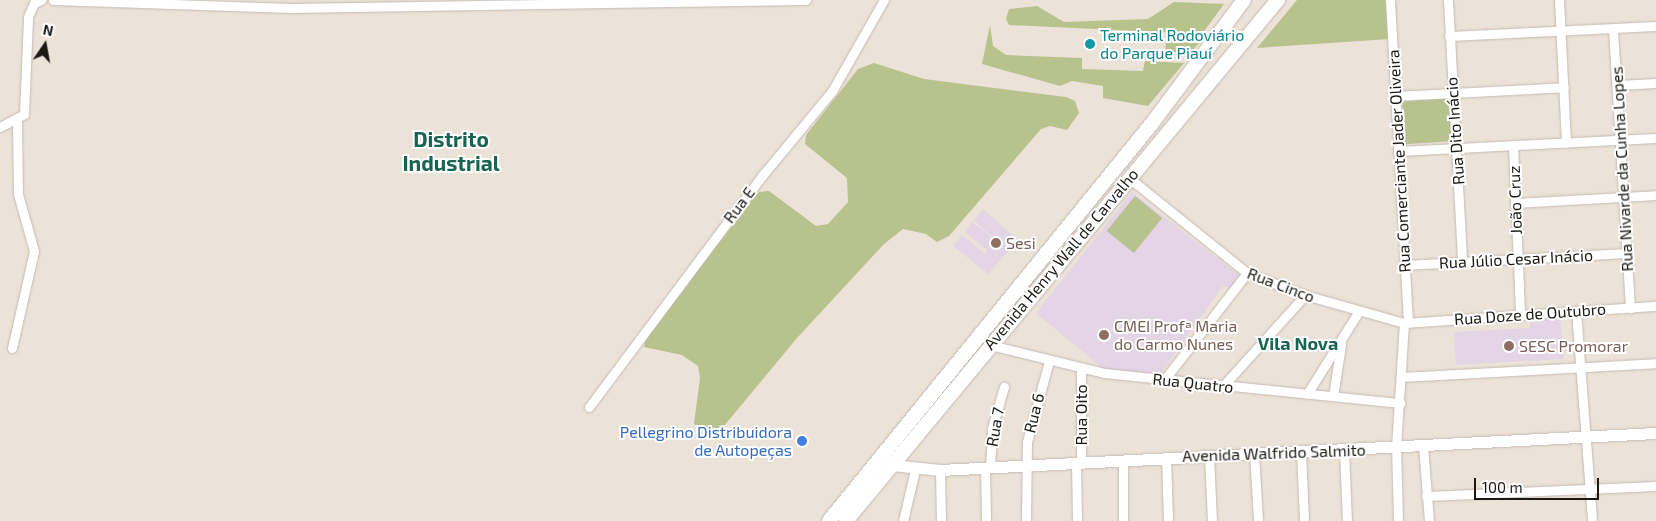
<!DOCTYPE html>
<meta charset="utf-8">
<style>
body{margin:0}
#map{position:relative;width:1656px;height:521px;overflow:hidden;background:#ebe2d8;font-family:"Exo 2",sans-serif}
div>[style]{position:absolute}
.education>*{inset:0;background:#e3d4e6}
.green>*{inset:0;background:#b8c28d;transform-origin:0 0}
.roads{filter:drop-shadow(0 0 1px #c4bab1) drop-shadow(0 0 1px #c4bab1)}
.minor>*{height:9px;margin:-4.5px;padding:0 4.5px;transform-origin:4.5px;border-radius:4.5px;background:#fff}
.tertiary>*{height:11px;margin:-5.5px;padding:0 5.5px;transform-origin:5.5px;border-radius:5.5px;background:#fff}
.primary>*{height:14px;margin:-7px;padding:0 7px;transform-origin:7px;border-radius:7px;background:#fff}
.dots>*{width:14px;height:14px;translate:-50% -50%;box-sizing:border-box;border:2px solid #fff;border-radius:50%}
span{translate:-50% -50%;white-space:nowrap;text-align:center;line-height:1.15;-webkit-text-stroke:4px #fff;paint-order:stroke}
.culture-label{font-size:16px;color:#0d838f}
.left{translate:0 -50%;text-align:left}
.street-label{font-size:16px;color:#1c1915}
.education-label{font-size:16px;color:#785e54}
.shop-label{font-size:16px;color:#366cbe}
.right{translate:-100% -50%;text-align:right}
.neighbourhood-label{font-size:18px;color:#176450;font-weight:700}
.district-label{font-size:21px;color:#176450;font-weight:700}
.north{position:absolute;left:20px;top:20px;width:50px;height:50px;-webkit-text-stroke:4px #fff;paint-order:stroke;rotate:12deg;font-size:14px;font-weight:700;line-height:20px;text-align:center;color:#1c1915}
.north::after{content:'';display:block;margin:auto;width:18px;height:22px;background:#1c1915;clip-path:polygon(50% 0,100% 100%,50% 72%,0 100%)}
.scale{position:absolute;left:1474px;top:478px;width:125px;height:22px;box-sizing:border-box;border:2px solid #1c1915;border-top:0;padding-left:6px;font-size:15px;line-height:18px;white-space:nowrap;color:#1c1915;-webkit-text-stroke:4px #fff;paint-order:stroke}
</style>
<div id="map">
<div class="education">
<div style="clip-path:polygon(1132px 192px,1240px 276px,1230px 288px,1223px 286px,1157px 378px,1105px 370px,1036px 313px)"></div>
<div style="clip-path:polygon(983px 209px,1018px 240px,988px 274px,953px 246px,962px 235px,985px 254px,987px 250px,965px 232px,972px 222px,995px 240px,974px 220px)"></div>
<div style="clip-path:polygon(1560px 318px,1564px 359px,1456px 365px,1454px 332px,1530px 328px,1530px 320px)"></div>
</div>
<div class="green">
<div style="clip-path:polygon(1297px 0,1388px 0,1390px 39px,1257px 48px)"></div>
<div style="clip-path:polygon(1174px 2px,1224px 4px,1202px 34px,1009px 25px,1006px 19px,1009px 9px,1037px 6px,1064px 22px,1148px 19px)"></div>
<div style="clip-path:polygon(990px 25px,993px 46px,1006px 55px,1082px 58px,1082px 69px,1143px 71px,1145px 61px,1184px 63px,1148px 106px,1103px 98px,1103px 86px,1072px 81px,1060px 86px,982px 64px)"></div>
<div style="clip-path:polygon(1166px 42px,1199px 43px,1190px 53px,1165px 52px)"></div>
<div style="clip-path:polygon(874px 63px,924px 79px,1066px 97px,1075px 101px,1079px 113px,1067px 130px,1050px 126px,1041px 129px,949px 236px,937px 242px,926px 234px,903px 229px,884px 244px,797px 338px,719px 432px,705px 431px,694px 424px,700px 378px,698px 366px,682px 355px,644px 347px,646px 338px,758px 192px,769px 191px,816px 226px,828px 224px,848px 202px,847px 178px,805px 144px,806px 135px,858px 69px)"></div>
<div style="left:1450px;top:98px;width:43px;height:48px;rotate:86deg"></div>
<div style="left:1135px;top:196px;width:35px;height:45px;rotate:39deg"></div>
</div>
<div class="roads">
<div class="minor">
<div style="left:53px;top:0;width:238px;rotate:1.9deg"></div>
<div style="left:291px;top:8px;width:515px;rotate:-0.89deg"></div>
<div style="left:1390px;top:0;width:323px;rotate:86.8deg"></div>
<div style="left:1448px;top:0;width:262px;rotate:86.9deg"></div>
<div style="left:1559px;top:0;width:143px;rotate:87.2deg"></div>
<div style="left:1613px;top:30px;width:279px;rotate:86.5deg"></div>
<div style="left:1449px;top:36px;width:207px;rotate:-2.8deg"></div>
<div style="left:1617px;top:85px;width:39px;rotate:-3deg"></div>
<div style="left:1395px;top:96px;width:169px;rotate:-3deg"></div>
<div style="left:0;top:127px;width:27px;rotate:-28deg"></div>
<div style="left:24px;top:114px;width:97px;rotate:-87.6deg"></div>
<div style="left:28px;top:17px;width:15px;rotate:-67deg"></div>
<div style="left:34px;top:3px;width:8px;rotate:-23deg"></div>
<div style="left:1513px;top:145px;width:170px;rotate:87.6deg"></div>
<div style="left:1398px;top:151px;width:258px;rotate:-2.9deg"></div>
<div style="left:1128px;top:177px;width:153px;rotate:38.9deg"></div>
<div style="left:1247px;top:273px;width:62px;rotate:20.8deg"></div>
<div style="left:1305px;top:295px;width:103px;rotate:15.8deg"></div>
<div style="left:1404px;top:323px;width:253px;rotate:-3.9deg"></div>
<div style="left:1515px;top:203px;width:141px;rotate:-3.2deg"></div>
<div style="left:1405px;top:265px;width:222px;rotate:-3.1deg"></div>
<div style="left:1576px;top:311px;width:211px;rotate:85.6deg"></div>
<div style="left:990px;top:345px;width:117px;rotate:13.8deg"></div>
<div style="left:1104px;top:373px;width:298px;rotate:5.8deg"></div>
<div style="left:12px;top:348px;width:99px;rotate:-77.2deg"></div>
<div style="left:34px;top:251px;width:59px;rotate:-105.7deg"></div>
<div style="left:18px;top:194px;width:74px;rotate:-90.8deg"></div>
<div style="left:1081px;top:368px;width:94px;rotate:90deg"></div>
<div style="left:1401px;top:377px;width:255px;rotate:-3.1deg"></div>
<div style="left:1164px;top:380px;width:135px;rotate:-52.2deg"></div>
<div style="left:1222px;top:387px;width:124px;rotate:-47.9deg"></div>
<div style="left:1307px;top:394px;width:98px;rotate:-57.9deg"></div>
<div style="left:1333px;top:396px;width:52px;rotate:-81.1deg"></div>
<div style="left:589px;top:407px;width:289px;rotate:-53.2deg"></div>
<div style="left:762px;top:176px;width:110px;rotate:-50.5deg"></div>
<div style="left:832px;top:91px;width:105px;rotate:-60.3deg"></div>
<div style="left:1423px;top:446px;width:75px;rotate:85.4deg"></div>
<div style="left:1344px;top:450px;width:71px;rotate:87.6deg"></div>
<div style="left:1301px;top:451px;width:70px;rotate:87.5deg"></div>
<div style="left:1254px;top:453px;width:68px;rotate:86.6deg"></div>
<div style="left:1209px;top:455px;width:66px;rotate:87.4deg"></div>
<div style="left:1166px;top:457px;width:64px;rotate:88.2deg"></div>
<div style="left:1076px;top:462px;width:59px;rotate:89deg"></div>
<div style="left:985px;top:468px;width:53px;rotate:88.9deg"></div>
<div style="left:990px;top:468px;width:40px;rotate:-87.1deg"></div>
<div style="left:992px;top:428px;width:43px;rotate:-73.7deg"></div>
<div style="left:940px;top:470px;width:51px;rotate:88.9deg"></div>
<div style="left:1426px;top:496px;width:230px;rotate:-2.5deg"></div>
<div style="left:903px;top:521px;width:52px;rotate:-76.8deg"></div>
<div style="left:1026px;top:521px;width:79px;rotate:-89.3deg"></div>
<div style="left:1027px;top:442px;width:84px;rotate:-74.8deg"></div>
<div style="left:1123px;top:521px;width:61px;rotate:-90deg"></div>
<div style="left:1398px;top:521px;width:74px;rotate:-91.5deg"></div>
<div style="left:1396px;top:447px;width:124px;rotate:-86.3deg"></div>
</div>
<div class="tertiary">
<div style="left:892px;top:465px;width:48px;rotate:5.9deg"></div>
<div style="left:940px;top:470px;width:717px;rotate:-2.96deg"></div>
</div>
<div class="primary">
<div style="left:829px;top:521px;width:514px;rotate:-50.92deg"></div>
<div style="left:1153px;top:122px;width:152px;rotate:-53.3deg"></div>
<div style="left:846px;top:521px;width:677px;rotate:-50.34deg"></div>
</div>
</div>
<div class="dots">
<div style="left:1090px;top:44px;background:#0f9aa8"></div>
<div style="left:996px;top:243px;background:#8d6e63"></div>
<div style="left:1104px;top:335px;background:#8d6e63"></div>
<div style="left:1509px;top:346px;background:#8d6e63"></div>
<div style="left:802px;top:441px;background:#3f7fe0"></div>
</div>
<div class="culture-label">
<span class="left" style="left:1100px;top:44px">Terminal Rodoviário<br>do Parque Piauí</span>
</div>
<div class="street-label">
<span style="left:1455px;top:131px;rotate:-94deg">Rua Dito Inácio</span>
<span style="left:1399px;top:161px;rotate:-93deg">Rua Comerciante Jader Oliveira</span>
<span style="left:1622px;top:169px;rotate:-93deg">Rua Nivarde da Cunha Lopes</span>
<span style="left:1515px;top:200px;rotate:-92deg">João Cruz</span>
<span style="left:739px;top:205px;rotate:-53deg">Rua E</span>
<span style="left:1061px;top:259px;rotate:-50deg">Avenida Henry Wall de Carvalho</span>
<span style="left:1516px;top:259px;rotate:-3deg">Rua Júlio Cesar Inácio</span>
<span style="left:1281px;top:285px;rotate:21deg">Rua Cinco</span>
<span style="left:1530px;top:314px;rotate:-4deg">Rua Doze de Outubro</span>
<span style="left:1193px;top:383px;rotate:6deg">Rua Quatro</span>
<span style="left:1034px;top:413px;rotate:-76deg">Rua 6</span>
<span style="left:1081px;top:415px;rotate:-90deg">Rua Oito</span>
<span style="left:995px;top:427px;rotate:-80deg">Rua 7</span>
<span style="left:1274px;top:453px;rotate:-2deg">Avenida Walfrido Salmito</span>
</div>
<div class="education-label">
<span class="left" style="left:1006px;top:243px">Sesi</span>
<span class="left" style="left:1114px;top:335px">CMEI Profª Maria<br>do Carmo Nunes</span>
<span class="left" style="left:1519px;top:346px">SESC Promorar</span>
</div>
<div class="shop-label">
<span class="right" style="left:792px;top:441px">Pellegrino Distribuidora<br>de Autopeças</span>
</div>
<div class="neighbourhood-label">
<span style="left:1298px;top:343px">Vila Nova</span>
</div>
<div class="district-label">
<span style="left:451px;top:151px">Distrito<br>Industrial</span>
</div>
<div class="north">N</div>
<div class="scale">100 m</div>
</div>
